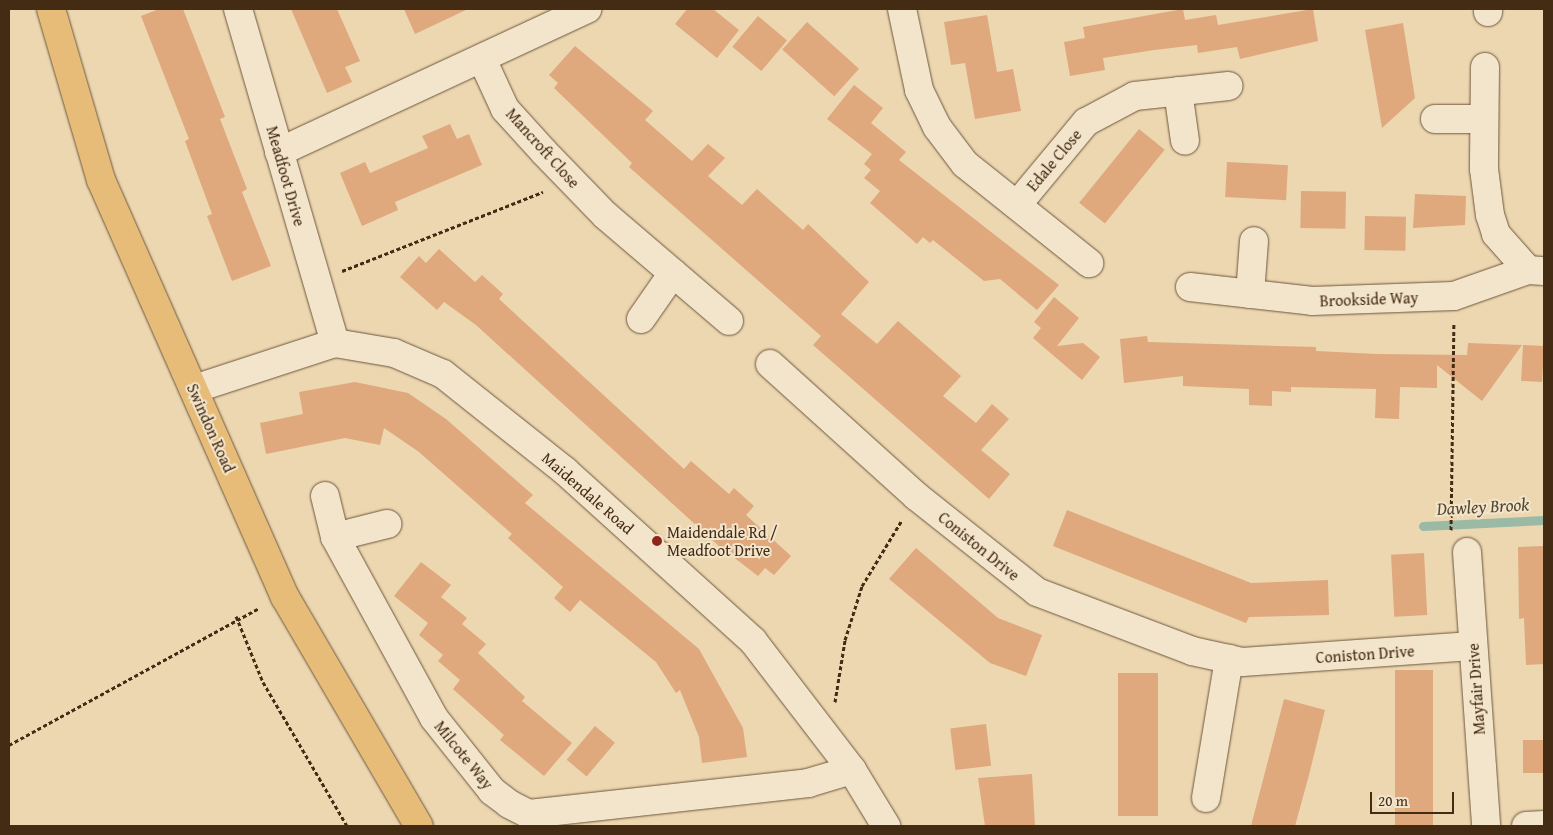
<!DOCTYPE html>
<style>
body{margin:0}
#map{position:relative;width:1553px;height:835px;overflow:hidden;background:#ecd7b1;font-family:"Gentium Book Plus",serif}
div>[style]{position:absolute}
.stream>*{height:9px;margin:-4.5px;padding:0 4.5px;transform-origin:4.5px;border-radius:4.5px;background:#9abaa6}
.building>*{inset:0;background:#dfa87d;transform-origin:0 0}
.path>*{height:3px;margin-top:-1.5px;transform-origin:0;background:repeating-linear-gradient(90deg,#442b13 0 4px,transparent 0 6.5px)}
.roads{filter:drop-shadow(0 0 1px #6e563a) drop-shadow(0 0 1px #6e563a)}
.minor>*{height:28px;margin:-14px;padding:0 14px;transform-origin:14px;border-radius:14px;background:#f3e5cc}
.major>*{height:28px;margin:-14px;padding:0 14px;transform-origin:14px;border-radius:14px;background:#e6bc78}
.dots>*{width:14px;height:14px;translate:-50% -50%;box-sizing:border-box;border:2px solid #f3e5cc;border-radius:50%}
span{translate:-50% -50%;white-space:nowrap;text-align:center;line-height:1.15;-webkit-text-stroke:4px #f3e5cc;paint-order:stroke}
.street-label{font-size:16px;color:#442b13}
.poi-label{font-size:16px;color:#442b13}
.left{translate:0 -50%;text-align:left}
.water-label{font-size:18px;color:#554830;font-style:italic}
.frame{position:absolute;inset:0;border:10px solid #442b13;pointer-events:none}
.scale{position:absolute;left:1370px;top:792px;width:84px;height:22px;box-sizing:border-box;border:2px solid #442b13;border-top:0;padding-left:6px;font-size:15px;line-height:18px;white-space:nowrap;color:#442b13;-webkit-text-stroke:4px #f3e5cc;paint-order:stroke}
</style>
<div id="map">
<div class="stream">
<div style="left:1423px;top:526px;width:121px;rotate:-2.8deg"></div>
</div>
<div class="building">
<div style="clip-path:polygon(159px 9px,183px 9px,225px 117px,220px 119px,247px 189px,242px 192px,271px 266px,232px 281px,207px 216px,212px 214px,185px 141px,189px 139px,141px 16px)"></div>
<div style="clip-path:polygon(291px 9px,337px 9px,360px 61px,345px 67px,352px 82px,327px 93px)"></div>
<div style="clip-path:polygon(404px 9px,468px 9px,415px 34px)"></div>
<div style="clip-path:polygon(687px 9px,713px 9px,739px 30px,717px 58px,675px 24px)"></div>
<div style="clip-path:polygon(1183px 9px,1185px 20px,1216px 15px,1218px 25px,1313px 9px,1318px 41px,1240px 59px,1237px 47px,1198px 53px,1197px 45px,1154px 50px,1103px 58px,1105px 70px,1070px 76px,1064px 42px,1085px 38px,1083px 27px)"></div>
<div style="clip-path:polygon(987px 15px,997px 72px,1013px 69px,1021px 111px,975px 119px,965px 63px,951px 65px,944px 22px)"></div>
<div style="left:758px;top:16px;width:38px;height:40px;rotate:40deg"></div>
<div style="left:807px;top:22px;width:70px;height:37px;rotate:42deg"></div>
<div style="clip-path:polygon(1403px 23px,1415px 98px,1382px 128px,1365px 30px)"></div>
<div style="clip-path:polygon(575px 46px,653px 111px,645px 120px,692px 161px,708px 144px,725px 158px,708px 176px,742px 205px,757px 189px,803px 230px,808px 224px,869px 282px,841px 314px,877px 344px,898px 321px,961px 376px,943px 396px,976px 423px,992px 404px,1009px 419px,981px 450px,1010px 474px,989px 499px,813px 345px,821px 336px,629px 167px,632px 163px,554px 88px,558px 83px,549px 75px)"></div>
<div style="clip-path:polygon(854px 85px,883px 108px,871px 123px,906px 152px,899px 160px,1059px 285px,1037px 310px,1000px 279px,984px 281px,933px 240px,930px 243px,923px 237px,917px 244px,870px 203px,880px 191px,864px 178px,871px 170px,864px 164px,872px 154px,827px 119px)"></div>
<div style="clip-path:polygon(450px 124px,457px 139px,469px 134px,482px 165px,395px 202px,398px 210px,362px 226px,340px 173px,365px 162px,370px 173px,428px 148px,422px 136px)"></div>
<div style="left:1139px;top:129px;width:33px;height:95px;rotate:39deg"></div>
<div style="left:1227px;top:162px;width:61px;height:35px;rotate:3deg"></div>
<div style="left:1301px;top:191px;width:45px;height:37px;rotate:1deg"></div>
<div style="clip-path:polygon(1415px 194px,1466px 196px,1465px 225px,1413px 228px)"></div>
<div style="left:1365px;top:216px;width:41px;height:34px;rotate:1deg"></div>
<div style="clip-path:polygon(439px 249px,475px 282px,482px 275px,503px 294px,499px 299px,684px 469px,691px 461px,729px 494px,734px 488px,754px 506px,746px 515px,791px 556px,774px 575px,765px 568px,758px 576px,719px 546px,476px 325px,444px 302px,437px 310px,400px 277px,419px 256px,426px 263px)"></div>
<div style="clip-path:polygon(1054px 297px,1079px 318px,1057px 346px,1083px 343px,1100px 357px,1082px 380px,1033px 338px,1041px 328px,1034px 322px)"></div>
<div style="clip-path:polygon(1147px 336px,1148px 342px,1316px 347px,1316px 351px,1377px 354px,1467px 355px,1468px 343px,1522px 345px,1482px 401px,1437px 365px,1437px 388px,1400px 387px,1399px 419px,1375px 418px,1376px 389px,1291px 387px,1291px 392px,1272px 391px,1272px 406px,1249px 405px,1249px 389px,1183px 386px,1183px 376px,1124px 383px,1120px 339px)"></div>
<div style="left:1523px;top:345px;width:21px;height:36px;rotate:3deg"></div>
<div style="clip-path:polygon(355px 382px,408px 393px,446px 419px,533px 495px,525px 503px,699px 649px,743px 728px,747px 757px,702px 763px,699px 737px,680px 690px,676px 693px,656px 662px,580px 600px,570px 612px,554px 598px,563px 587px,508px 538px,512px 534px,419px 452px,384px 428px,380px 445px,345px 438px,266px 454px,260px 423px,303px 414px,299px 392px)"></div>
<div style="clip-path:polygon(1067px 510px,1251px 583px,1328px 580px,1329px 615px,1249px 617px,1246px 623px,1053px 546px)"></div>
<div style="clip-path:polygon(1544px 546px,1544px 664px,1526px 665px,1524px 618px,1519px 619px,1518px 547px)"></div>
<div style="clip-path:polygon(916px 548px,998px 618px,1042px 635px,1026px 676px,990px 663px,889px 579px)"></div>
<div style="left:1424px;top:553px;width:62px;height:33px;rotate:87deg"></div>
<div style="clip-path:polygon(421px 562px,451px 585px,441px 597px,467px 618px,462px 624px,486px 644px,478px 653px,525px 697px,522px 701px,572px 743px,544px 776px,500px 740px,504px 735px,453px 689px,460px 680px,438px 661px,443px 655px,419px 635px,428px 623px,394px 596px)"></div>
<div style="left:1395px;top:670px;width:38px;height:156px"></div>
<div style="left:1118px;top:673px;width:40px;height:143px"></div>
<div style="clip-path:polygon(1284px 699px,1325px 710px,1309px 775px,1295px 826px,1251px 826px)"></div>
<div style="left:986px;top:724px;width:42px;height:36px;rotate:83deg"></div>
<div style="left:595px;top:726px;width:26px;height:44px;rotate:40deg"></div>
<div style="left:1523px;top:740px;width:21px;height:33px"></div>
<div style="clip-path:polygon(1032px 774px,1035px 826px,985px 826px,978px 778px)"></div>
</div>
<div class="path">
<div style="left:342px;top:271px;width:216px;rotate:-21.5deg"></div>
<div style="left:1451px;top:530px;width:206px;rotate:-89.2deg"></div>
<div style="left:236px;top:616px;width:71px;rotate:67.8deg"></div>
<div style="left:263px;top:682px;width:167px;rotate:59.7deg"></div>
<div style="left:835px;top:702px;width:63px;rotate:-80.8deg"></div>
<div style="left:845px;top:640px;width:57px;rotate:-72.5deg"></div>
<div style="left:862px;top:586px;width:77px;rotate:-58.8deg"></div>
<div style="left:9px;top:745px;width:285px;rotate:-28.7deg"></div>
</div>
<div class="roads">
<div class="minor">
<div style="left:238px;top:9px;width:348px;rotate:73.8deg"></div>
<div style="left:902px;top:9px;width:83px;rotate:78.1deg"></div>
<div style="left:919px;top:90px;width:41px;rotate:64.1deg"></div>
<div style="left:937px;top:127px;width:46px;rotate:52.9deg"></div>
<div style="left:965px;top:164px;width:159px;rotate:38.6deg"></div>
<div style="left:1488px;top:12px;width:3px;rotate:-90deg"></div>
<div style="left:482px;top:59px;width:55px;rotate:65.3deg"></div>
<div style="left:505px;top:109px;width:58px;rotate:47.8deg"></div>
<div style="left:544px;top:152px;width:88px;rotate:45.9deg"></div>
<div style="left:605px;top:215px;width:163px;rotate:40.5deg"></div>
<div style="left:1485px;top:67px;width:102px;rotate:90.6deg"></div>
<div style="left:1484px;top:169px;width:46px;rotate:82.6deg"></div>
<div style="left:1490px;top:215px;width:20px;rotate:72deg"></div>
<div style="left:1496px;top:234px;width:48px;rotate:48.4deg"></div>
<div style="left:1178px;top:91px;width:50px;rotate:82deg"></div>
<div style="left:1435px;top:119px;width:49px"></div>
<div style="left:279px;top:152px;width:340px;rotate:-24.9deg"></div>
<div style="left:1017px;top:205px;width:108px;rotate:-50.3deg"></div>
<div style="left:1086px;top:122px;width:55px;rotate:-28deg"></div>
<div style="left:1135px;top:96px;width:94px;rotate:-6.1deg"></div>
<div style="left:1190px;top:287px;width:123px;rotate:6.5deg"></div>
<div style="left:1312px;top:301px;width:142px;rotate:-2deg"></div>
<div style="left:1454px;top:296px;width:78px;rotate:-19.4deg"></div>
<div style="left:1528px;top:270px;width:16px;rotate:4deg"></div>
<div style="left:1250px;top:294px;width:53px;rotate:-85.7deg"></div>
<div style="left:641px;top:319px;width:56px;rotate:-55.2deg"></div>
<div style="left:770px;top:364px;width:197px;rotate:42.1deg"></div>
<div style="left:916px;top:496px;width:154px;rotate:38.4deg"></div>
<div style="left:1037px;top:592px;width:166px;rotate:20.8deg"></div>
<div style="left:1192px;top:651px;width:51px;rotate:12.4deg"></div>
<div style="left:1242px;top:662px;width:231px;rotate:-4deg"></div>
<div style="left:194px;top:389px;width:148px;rotate:-18.1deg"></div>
<div style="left:335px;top:343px;width:60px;rotate:9.6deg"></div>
<div style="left:394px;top:353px;width:53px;rotate:23.2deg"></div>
<div style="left:443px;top:374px;width:156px;rotate:38.5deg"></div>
<div style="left:565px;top:471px;width:253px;rotate:42.1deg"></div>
<div style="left:753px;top:641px;width:163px;rotate:52.5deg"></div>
<div style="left:852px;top:770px;width:66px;rotate:58.7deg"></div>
<div style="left:325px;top:496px;width:42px;rotate:76.3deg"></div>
<div style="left:335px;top:537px;width:206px;rotate:61.3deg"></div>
<div style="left:434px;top:718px;width:93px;rotate:51.5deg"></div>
<div style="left:492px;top:791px;width:21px;rotate:37deg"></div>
<div style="left:509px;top:804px;width:22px;rotate:27deg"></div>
<div style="left:529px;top:814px;width:281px;rotate:-6.3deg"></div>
<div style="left:808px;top:783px;width:46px;rotate:-16.5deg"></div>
<div style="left:335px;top:537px;width:54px;rotate:-14deg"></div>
<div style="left:1467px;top:552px;width:275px;rotate:86deg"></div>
<div style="left:1206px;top:798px;width:141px;rotate:-80.6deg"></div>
<div style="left:1526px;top:826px;width:18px;rotate:-3deg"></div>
</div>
<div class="major">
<div style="left:51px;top:9px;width:178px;rotate:73.7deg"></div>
<div style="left:101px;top:180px;width:456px;rotate:66.2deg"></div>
<div style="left:285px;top:597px;width:265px;rotate:59.7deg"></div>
</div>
</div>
<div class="dots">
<div style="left:657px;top:541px;background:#8f2418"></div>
</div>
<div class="street-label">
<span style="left:543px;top:148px;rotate:48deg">Mancroft Close</span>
<span style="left:1054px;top:160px;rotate:-50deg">Edale Close</span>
<span style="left:286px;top:176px;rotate:74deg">Meadfoot Drive</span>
<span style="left:1369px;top:299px;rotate:-2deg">Brookside Way</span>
<span style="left:211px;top:428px;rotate:66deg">Swindon Road</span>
<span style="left:588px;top:493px;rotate:41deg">Maidendale Road</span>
<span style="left:979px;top:546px;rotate:39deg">Coniston Drive</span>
<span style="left:1365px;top:654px;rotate:-4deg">Coniston Drive</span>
<span style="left:1476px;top:689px;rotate:-94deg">Mayfair Drive</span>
<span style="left:464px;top:755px;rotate:51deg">Milcote Way</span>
</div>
<div class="poi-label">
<span class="left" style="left:667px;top:541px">Maidendale Rd /<br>Meadfoot Drive</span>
</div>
<div class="water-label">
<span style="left:1483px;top:507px;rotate:-3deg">Dawley Brook</span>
</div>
<div class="frame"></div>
<div class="scale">20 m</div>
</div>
